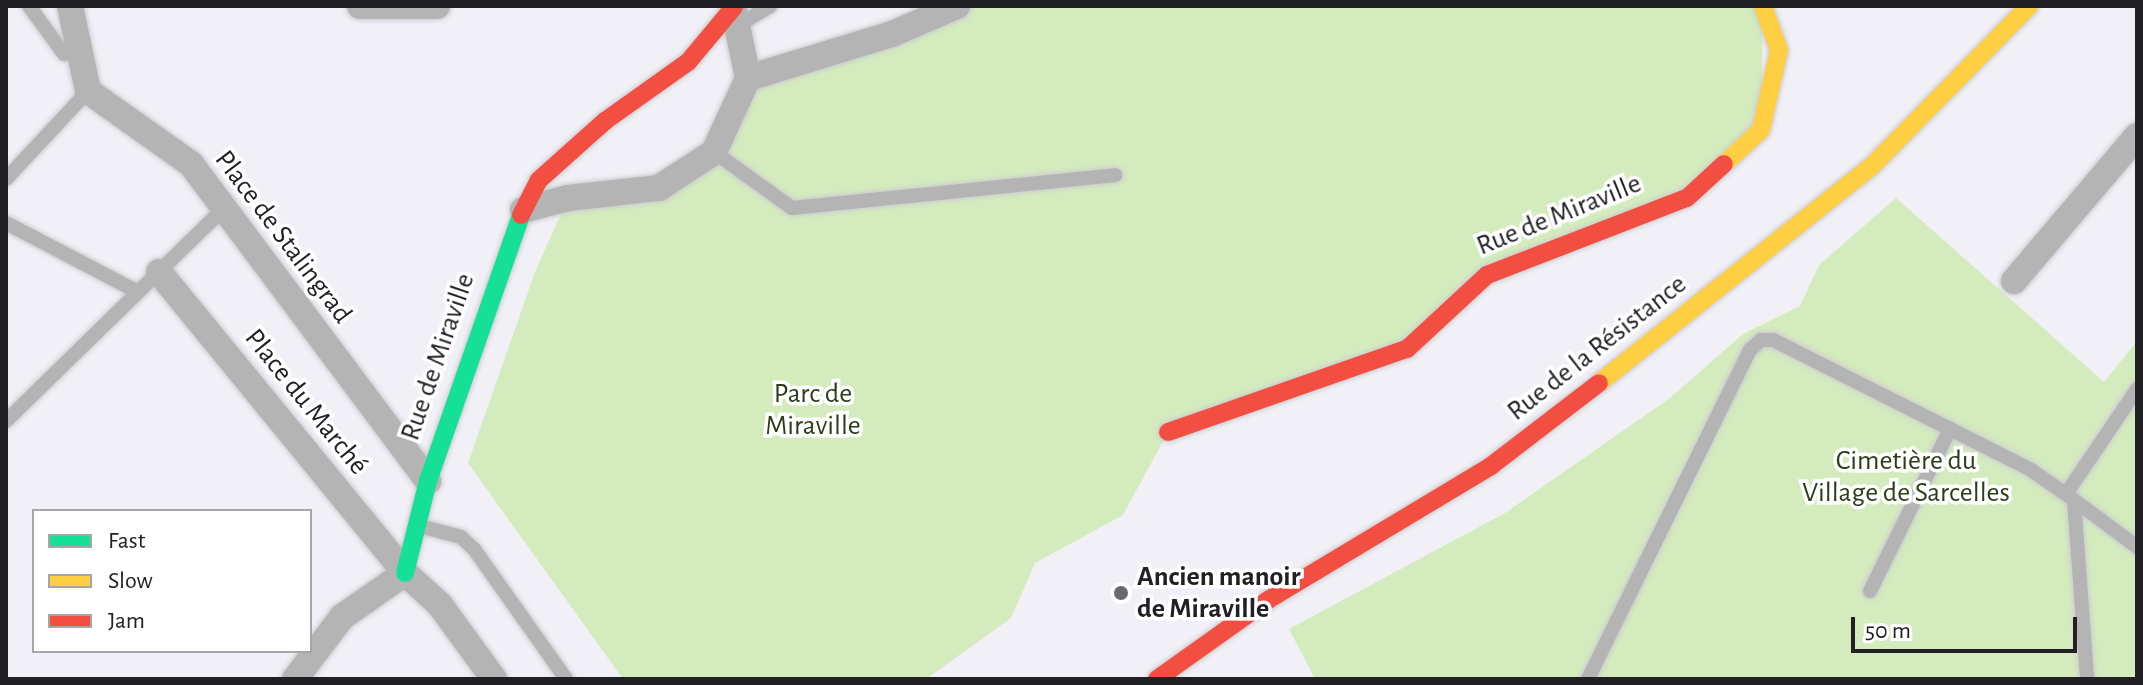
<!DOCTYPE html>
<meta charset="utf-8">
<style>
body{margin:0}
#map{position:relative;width:2143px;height:685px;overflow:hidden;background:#f1f0f6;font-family:"Alegreya Sans",sans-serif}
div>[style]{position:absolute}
.green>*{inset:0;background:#d4ebbe}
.roads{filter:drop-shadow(0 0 2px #cccbd0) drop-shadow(0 0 2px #cccbd0)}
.lane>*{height:14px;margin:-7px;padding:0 7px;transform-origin:7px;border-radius:7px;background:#b5b4b5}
.street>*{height:26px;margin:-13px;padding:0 13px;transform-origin:13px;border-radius:13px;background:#b5b4b5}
.fast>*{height:18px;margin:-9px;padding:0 9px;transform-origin:9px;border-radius:9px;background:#16e098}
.slow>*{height:18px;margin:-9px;padding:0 9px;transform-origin:9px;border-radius:9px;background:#ffcf43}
.jam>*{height:18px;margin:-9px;padding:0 9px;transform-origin:9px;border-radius:9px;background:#f24e42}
.dots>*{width:22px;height:22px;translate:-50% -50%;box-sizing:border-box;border:4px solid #fff;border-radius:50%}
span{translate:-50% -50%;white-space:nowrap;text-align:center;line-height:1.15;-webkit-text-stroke:7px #fff;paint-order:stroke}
.street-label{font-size:28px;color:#212025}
.park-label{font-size:28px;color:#2c3d18}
.poi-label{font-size:28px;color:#212025;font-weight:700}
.left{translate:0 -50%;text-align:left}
.frame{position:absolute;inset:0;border:8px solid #212025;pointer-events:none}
.legend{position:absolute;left:32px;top:509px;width:280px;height:144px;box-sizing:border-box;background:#fff;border:2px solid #a6a6a8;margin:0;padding:10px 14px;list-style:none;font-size:24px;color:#212025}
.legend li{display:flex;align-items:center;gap:16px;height:40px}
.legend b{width:40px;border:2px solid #a6a6a8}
.scale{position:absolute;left:1851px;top:617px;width:226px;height:36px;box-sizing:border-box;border:4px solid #212025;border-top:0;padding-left:10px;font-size:24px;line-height:28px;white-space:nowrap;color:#212025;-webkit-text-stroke:6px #fff;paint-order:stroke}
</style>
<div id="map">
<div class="green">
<div style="clip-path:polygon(957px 6px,1763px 6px,1761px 130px,1687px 198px,1487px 275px,1407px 349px,1168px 432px,1123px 515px,1035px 563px,1011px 618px,926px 679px,623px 679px,468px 463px,535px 272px,568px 198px,659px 188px,714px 152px,736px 101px,787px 67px)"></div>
<div style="clip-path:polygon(1896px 198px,2104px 382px,2137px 341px,2137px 679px,1315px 679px,1289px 629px,1505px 513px,1670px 398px,1743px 334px,1800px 306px,1819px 265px)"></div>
</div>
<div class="roads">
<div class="lane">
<div style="left:29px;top:6px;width:59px;rotate:53.9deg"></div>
<div style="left:64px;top:54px;width:17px;rotate:-21deg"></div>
<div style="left:737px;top:26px;width:39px;rotate:-31deg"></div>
<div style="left:714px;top:152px;width:96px;rotate:35.7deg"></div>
<div style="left:792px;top:208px;width:325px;rotate:-5.8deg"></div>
<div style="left:6px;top:179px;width:120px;rotate:-47deg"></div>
<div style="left:6px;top:223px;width:149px;rotate:27.6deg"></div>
<div style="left:6px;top:421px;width:303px;rotate:-44.3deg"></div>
<div style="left:2066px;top:494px;width:127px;rotate:-55.9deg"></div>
<div style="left:2074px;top:500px;width:79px;rotate:36.7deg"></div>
<div style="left:420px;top:526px;width:42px;rotate:15deg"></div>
<div style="left:461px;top:537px;width:18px;rotate:43deg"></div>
<div style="left:474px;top:549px;width:159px;rotate:54.7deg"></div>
<div style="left:1870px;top:591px;width:181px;rotate:-63.7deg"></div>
<div style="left:1588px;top:679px;width:367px;rotate:-63.8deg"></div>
<div style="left:1750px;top:350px;width:15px;rotate:-42deg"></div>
<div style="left:1761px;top:340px;width:12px"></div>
<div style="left:1773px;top:340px;width:289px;rotate:26.7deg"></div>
<div style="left:2031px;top:470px;width:52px;rotate:34.9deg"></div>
<div style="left:2074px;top:500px;width:179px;rotate:85.8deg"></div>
</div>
<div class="street">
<div style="left:70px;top:6px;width:87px;rotate:78deg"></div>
<div style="left:88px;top:91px;width:126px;rotate:35.3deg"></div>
<div style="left:191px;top:164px;width:396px;rotate:53.2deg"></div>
<div style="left:360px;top:6px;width:77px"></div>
<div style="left:748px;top:78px;width:151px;rotate:-17deg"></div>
<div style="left:892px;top:34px;width:71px;rotate:-23.3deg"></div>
<div style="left:523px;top:210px;width:47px;rotate:-14.9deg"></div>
<div style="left:568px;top:198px;width:92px;rotate:-6.3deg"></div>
<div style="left:659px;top:188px;width:66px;rotate:-33.2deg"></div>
<div style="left:714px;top:152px;width:81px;rotate:-65.3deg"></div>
<div style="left:748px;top:78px;width:74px;rotate:-101.8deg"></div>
<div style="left:159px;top:272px;width:389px;rotate:50.7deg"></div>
<div style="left:405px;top:573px;width:47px;rotate:42.4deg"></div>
<div style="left:440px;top:605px;width:92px;rotate:53.9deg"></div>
<div style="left:2014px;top:281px;width:190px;rotate:-49.7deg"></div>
<div style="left:295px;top:679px;width:78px;rotate:-52.8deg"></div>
<div style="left:342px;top:617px;width:77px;rotate:-34.9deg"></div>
</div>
<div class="fast">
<div style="left:405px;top:573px;width:95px;rotate:-76deg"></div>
<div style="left:428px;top:481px;width:282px;rotate:-70.7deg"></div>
</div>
<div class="slow">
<div style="left:1724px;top:164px;width:50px;rotate:-42.6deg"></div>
<div style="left:1761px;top:130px;width:82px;rotate:-77.3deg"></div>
<div style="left:1779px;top:50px;width:47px;rotate:-110deg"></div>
<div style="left:1599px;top:383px;width:349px;rotate:-38.5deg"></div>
<div style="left:1872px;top:166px;width:224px;rotate:-45.5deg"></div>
</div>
<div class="jam">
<div style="left:521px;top:215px;width:39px;rotate:-63deg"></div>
<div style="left:539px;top:180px;width:89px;rotate:-41.8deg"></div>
<div style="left:605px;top:121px;width:102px;rotate:-35.4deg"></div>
<div style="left:688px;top:62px;width:72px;rotate:-50.1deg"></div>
<div style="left:1168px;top:432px;width:253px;rotate:-19.2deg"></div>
<div style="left:1407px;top:349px;width:109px;rotate:-42.8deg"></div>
<div style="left:1487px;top:275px;width:214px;rotate:-21.1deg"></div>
<div style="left:1687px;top:198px;width:50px;rotate:-42.6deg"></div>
<div style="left:1157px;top:679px;width:136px;rotate:-35.4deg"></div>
<div style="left:1268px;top:600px;width:260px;rotate:-31deg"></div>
<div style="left:1491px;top:466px;width:136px;rotate:-37.5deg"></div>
</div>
</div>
<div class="dots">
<div style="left:1121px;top:593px;background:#6a696e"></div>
</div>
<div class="street-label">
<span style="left:1559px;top:215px;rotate:-22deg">Rue de Miraville</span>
<span style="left:283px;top:237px;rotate:53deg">Place de Stalingrad</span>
<span style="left:1597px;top:348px;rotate:-38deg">Rue de la Résistance</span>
<span style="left:438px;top:357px;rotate:-71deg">Rue de Miraville</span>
<span style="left:306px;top:402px;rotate:51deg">Place du Marché</span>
</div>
<div class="park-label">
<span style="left:813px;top:410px">Parc de<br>Miraville</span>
<span style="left:1906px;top:477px">Cimetière du<br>Village de Sarcelles</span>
</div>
<div class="poi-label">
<span class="left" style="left:1137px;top:593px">Ancien manoir<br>de Miraville</span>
</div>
<div class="frame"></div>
<ul class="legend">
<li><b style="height:10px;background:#16e098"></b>Fast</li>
<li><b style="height:10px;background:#ffcf43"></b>Slow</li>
<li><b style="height:10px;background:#f24e42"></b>Jam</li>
</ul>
<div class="scale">50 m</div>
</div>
